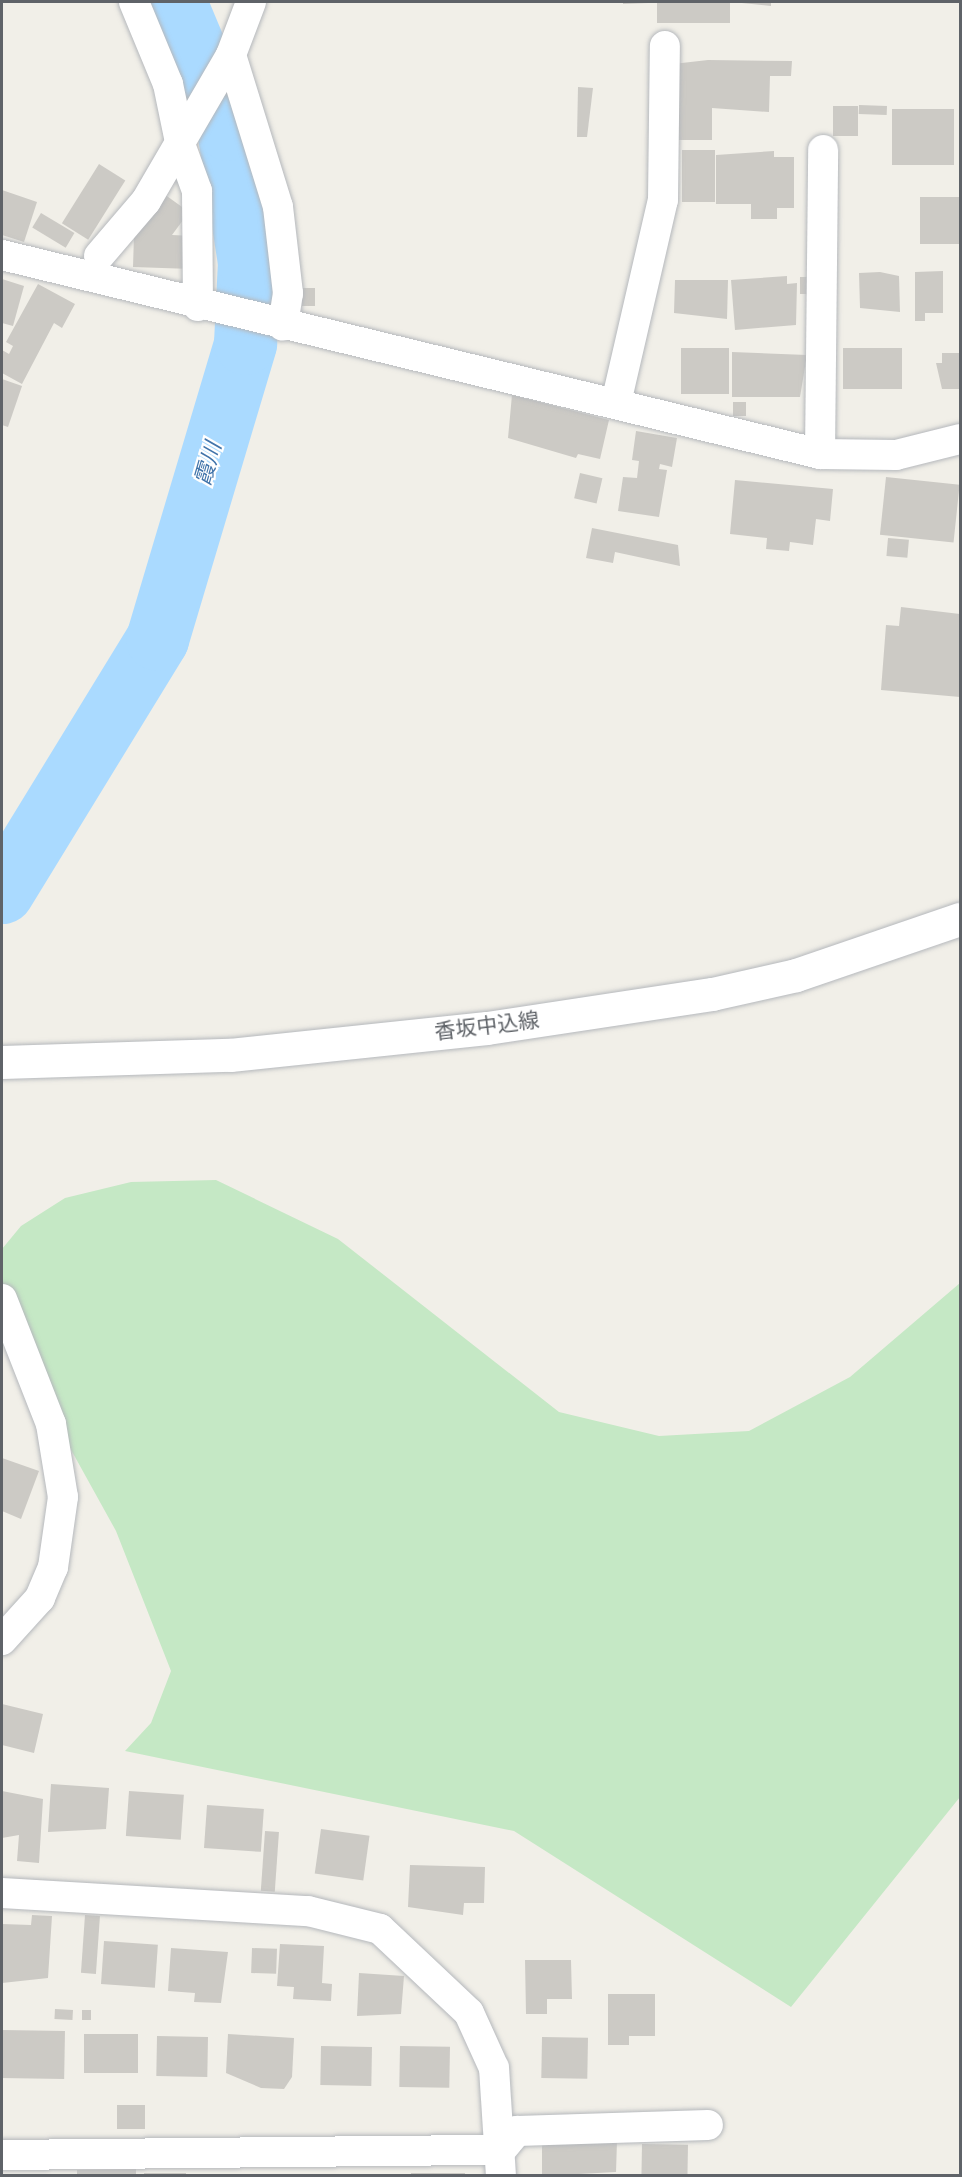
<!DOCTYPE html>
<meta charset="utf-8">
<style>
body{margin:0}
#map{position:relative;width:962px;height:2177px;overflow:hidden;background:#f1efe8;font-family:"Alegreya Sans","Noto Sans JP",sans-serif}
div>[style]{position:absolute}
.green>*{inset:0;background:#c5e8c5}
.river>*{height:63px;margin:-31.5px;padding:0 31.5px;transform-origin:31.5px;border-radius:31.5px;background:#aadaff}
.building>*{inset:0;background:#cccac5;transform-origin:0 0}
.roads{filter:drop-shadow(0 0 2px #b5b8bc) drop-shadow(0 0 2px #b5b8bc)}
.street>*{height:30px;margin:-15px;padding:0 15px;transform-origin:15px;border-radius:15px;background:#fff}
.secondary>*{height:33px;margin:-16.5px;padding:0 16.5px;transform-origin:16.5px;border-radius:16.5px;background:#fff}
span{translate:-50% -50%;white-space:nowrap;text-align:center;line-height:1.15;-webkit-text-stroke:4.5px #fff;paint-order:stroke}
.street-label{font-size:21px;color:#5f6368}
.water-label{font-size:22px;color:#4174aa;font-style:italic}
.frame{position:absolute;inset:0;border:3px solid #5f6368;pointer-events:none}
</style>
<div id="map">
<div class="green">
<div style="clip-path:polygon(216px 1180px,338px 1239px,559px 1412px,659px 1436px,749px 1431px,850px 1377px,960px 1283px,960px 1797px,791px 2007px,514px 1831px,125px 1751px,151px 1723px,171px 1671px,116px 1531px,2px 1325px,2px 1249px,21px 1226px,65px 1198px,131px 1182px)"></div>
</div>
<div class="river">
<div style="left:2px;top:892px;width:297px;rotate:-58.5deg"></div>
<div style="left:157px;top:639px;width:309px;rotate:-73.4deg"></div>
<div style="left:245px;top:343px;width:81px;rotate:-87.2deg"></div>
<div style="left:249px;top:262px;width:135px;rotate:-99deg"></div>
<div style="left:228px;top:129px;width:138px;rotate:-112.7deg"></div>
</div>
<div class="building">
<div style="clip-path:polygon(623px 2px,648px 2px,648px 3px,623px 4px)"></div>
<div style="left:657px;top:2px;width:73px;height:21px"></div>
<div style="clip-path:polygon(732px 2px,771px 2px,771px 6px)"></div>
<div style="clip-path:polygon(708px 60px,792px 61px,791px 76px,770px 76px,769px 112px,712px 108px,712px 140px,672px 140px,673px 64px)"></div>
<div style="clip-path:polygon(578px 87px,593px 88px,587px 137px,577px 137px)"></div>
<div style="left:859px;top:105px;width:28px;height:9px;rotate:2deg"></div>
<div style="left:833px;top:106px;width:25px;height:30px"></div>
<div style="left:892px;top:109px;width:62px;height:56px"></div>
<div style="left:682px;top:150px;width:33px;height:52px"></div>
<div style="clip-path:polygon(774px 151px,774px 157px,794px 157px,794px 208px,777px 208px,777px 219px,751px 219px,751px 204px,716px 204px,716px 155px)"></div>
<div style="left:99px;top:164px;width:31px;height:70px;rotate:32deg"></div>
<div style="clip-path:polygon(2px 190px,37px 202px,24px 242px,2px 235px)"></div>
<div style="clip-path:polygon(164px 194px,189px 212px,172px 235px,193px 236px,192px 269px,133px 267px,134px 235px)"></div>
<div style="left:960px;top:197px;width:47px;height:40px;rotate:90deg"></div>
<div style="left:41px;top:213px;width:39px;height:17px;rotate:31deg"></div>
<div style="clip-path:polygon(943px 271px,943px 313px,925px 313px,925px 321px,915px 321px,915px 272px)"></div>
<div style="clip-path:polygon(880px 272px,899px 276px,900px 312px,860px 308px,859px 273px)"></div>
<div style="clip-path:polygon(787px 276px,787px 284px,797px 283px,796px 325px,735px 330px,731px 280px)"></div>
<div style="left:800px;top:277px;width:8px;height:17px"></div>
<div style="clip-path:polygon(2px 279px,24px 286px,13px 326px,2px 323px)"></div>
<div style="clip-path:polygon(675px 280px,728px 280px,727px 319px,674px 313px)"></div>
<div style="clip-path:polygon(38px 284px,75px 304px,62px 328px,54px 323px,22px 384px,2px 373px,2px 350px,9px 354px,13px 346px,6px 342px)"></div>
<div style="left:302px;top:288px;width:13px;height:18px"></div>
<div style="left:681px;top:348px;width:48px;height:46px"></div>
<div style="left:843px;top:348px;width:59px;height:41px"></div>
<div style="clip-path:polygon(732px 352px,807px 355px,800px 397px,732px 397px)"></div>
<div style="clip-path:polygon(942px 353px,960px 353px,960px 389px,942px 389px,936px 363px,942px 363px)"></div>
<div style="clip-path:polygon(2px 379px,22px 386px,8px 427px,2px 425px)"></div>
<div style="clip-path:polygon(512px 395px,609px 420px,600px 459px,578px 454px,576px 458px,508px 438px)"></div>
<div style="left:733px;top:402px;width:13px;height:14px"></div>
<div style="clip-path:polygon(636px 431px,677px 438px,672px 467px,660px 464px,659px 469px,667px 470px,659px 517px,618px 511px,623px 477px,637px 478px,639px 461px,632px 460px)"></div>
<div style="left:580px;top:473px;width:23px;height:26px;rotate:13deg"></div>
<div style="left:886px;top:477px;width:74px;height:58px;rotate:6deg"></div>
<div style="clip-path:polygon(735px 480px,833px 489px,830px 521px,816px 519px,813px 545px,790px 542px,789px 551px,766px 549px,767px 538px,730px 534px)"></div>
<div style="clip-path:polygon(592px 528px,678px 545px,680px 566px,615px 552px,613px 563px,586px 558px)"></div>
<div style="left:888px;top:538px;width:21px;height:18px;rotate:5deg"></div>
<div style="clip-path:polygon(901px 607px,960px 614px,960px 697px,881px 690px,886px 625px,899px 626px)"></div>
<div style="clip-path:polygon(2px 1458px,39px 1471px,21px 1519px,2px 1511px)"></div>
<div style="clip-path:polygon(2px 1704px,43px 1714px,34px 1753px,2px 1745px)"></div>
<div style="clip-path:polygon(51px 1784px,109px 1788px,106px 1829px,48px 1832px)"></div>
<div style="clip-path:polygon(2px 1791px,43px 1799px,39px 1863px,17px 1861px,19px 1835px,2px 1838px)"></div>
<div style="left:129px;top:1791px;width:55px;height:45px;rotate:4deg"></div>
<div style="left:207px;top:1805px;width:57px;height:43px;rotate:4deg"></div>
<div style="left:321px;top:1829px;width:49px;height:45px;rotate:8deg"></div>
<div style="left:265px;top:1831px;width:14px;height:60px;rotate:4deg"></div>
<div style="clip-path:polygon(410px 1865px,485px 1867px,484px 1903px,464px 1903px,463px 1915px,408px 1907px)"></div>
<div style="clip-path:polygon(32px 1915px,52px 1916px,48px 1978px,2px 1983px,2px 1924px,31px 1925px)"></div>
<div style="left:85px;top:1915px;width:15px;height:58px;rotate:4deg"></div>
<div style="left:104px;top:1941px;width:54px;height:43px;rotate:4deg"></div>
<div style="clip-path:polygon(280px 1944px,324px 1946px,322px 1983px,332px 1984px,331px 2001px,293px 1999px,294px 1987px,277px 1986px)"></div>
<div style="clip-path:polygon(171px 1948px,228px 1952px,221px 2003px,194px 2002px,195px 1993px,168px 1991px)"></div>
<div style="left:252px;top:1948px;width:25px;height:25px;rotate:2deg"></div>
<div style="clip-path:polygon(525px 1960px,571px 1960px,572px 1999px,547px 1999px,547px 2014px,526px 2014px)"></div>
<div style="clip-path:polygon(359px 1973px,404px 1976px,401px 2014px,357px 2016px)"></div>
<div style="clip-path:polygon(608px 1994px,655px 1994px,655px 2036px,629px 2036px,629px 2045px,608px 2045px)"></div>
<div style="left:55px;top:2009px;width:18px;height:10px;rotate:3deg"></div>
<div style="left:82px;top:2010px;width:9px;height:10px"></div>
<div style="left:2px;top:2030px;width:63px;height:48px;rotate:1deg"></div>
<div style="left:84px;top:2034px;width:54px;height:39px"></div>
<div style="clip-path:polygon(228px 2034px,294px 2038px,292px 2077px,284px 2089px,261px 2088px,226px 2073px)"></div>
<div style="left:157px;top:2036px;width:51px;height:40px;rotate:1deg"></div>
<div style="left:542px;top:2037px;width:46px;height:41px;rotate:1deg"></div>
<div style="left:321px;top:2046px;width:51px;height:39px;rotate:1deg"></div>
<div style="left:400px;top:2046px;width:50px;height:41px;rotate:1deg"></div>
<div style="left:145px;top:2105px;width:24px;height:28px;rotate:90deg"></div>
<div style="clip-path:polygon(542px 2140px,617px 2141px,616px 2172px,542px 2176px)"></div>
<div style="left:642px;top:2144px;width:46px;height:32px;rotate:1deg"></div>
<div style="clip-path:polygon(136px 2169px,136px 2176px,77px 2176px,77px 2170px)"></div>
<div style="left:144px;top:2173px;width:42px;height:3px"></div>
<div style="left:411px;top:2173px;width:54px;height:3px"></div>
</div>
<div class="roads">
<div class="street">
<div style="left:134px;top:2px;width:89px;rotate:67.5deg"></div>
<div style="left:168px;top:84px;width:64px;rotate:78.3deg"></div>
<div style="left:181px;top:147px;width:47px;rotate:70deg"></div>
<div style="left:197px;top:191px;width:115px;rotate:89.5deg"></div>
<div style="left:251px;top:2px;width:57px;rotate:110.7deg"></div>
<div style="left:231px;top:55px;width:159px;rotate:72.8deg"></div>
<div style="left:278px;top:207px;width:87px;rotate:83.4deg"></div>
<div style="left:288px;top:293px;width:33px;rotate:99deg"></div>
<div style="left:2px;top:255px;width:842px;rotate:13.67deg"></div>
<div style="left:820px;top:454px;width:76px;rotate:0.8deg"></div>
<div style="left:896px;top:455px;width:66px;rotate:-14deg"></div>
<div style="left:99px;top:256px;width:72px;rotate:-49.5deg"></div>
<div style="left:146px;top:201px;width:169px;rotate:-59.8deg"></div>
<div style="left:616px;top:403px;width:208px;rotate:-77deg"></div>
<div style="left:663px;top:200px;width:154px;rotate:-89.3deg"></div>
<div style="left:820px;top:454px;width:304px;rotate:-89.4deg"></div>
<div style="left:2px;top:1299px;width:134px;rotate:68.6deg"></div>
<div style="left:51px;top:1424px;width:74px;rotate:80.7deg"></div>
<div style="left:63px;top:1497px;width:71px;rotate:98.1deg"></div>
<div style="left:53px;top:1567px;width:34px;rotate:113deg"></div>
<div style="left:40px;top:1598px;width:57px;rotate:132.1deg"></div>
<div style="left:2px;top:1893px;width:307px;rotate:3.4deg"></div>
<div style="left:308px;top:1911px;width:74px;rotate:14deg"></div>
<div style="left:380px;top:1929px;width:122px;rotate:43.3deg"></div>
<div style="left:469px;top:2013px;width:60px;rotate:65.6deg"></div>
<div style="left:494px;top:2068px;width:108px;rotate:86.3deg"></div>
<div style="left:2px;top:2155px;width:499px;rotate:-0.6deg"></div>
<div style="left:501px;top:2150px;width:25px;rotate:-50deg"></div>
<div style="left:517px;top:2131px;width:191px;rotate:-1.8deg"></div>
</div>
<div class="secondary">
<div style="left:2px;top:1062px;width:228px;rotate:-1.8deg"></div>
<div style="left:230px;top:1055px;width:258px;rotate:-6deg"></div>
<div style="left:487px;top:1028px;width:228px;rotate:-8.6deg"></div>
<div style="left:712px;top:994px;width:86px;rotate:-12.7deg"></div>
<div style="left:796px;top:975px;width:173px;rotate:-18.9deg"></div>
</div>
</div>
<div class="street-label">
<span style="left:487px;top:1027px;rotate:-7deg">香坂中込線</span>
</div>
<div class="water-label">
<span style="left:209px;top:464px;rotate:-74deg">霞川</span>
</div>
<div class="frame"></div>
</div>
